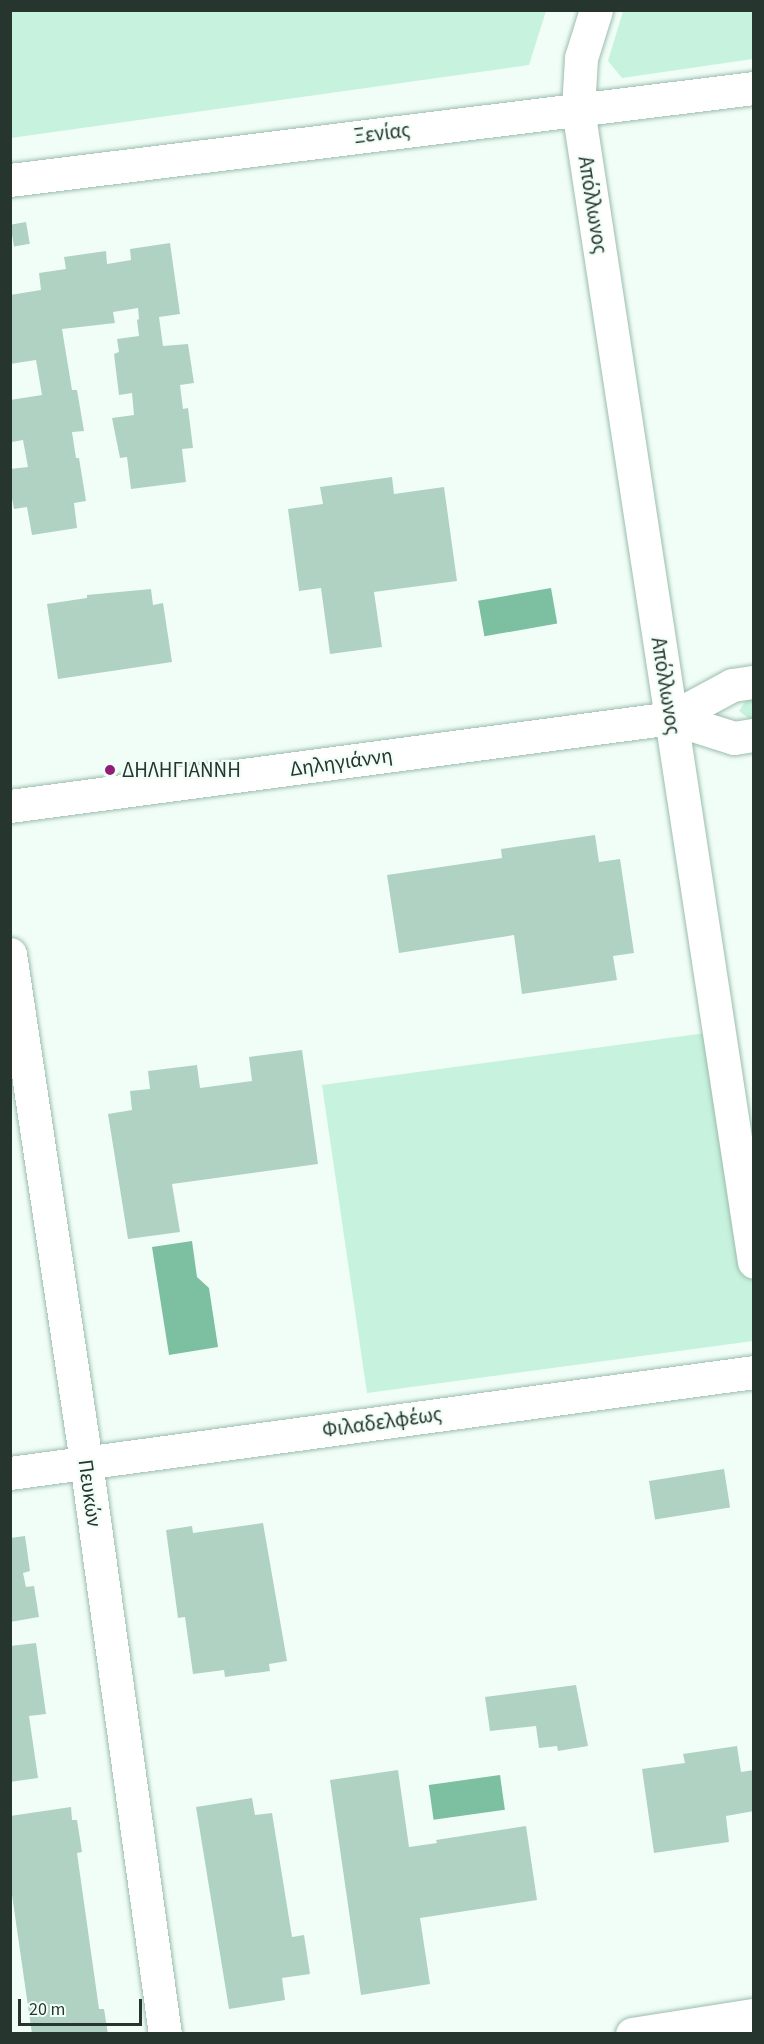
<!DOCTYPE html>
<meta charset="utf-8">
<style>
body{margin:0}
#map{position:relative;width:764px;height:2044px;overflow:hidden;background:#f1fef8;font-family:"Source Sans 3",sans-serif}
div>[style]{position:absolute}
.green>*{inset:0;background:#c7f2de}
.water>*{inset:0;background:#7dbfa1;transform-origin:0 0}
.building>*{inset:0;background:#b0d2c2;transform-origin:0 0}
.roads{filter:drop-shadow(0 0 2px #9bbdad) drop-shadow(0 0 2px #9bbdad)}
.minor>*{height:33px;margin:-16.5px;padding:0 16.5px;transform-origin:16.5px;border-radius:16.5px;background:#fff}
.dots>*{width:16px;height:16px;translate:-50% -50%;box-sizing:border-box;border:3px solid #f1fef8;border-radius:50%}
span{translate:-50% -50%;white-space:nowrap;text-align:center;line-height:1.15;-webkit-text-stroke:4.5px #f1fef8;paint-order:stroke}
.street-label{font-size:21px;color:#27352f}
.poi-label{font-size:21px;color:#27352f}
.left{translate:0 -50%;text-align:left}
.frame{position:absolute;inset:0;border:12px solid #27352f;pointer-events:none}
.scale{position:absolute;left:18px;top:1999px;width:124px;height:27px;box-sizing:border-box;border:3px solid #27352f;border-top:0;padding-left:8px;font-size:18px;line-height:21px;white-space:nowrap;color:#27352f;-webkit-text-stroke:4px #f1fef8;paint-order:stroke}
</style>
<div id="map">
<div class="green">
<div style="clip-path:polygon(10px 11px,11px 10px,546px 11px,529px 65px,11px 138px)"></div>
<div style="clip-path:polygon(623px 11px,753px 11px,753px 59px,622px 78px,608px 61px)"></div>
<div style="clip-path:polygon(753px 696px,753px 720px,752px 721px,739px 711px,748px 697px)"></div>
<div style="clip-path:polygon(713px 1032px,753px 1273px,753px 1341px,367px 1393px,322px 1085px)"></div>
</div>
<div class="water">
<div style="left:551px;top:588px;width:36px;height:74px;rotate:80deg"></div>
<div style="clip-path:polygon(192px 1241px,197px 1277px,209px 1288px,218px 1347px,169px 1355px,152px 1247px)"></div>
<div style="left:500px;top:1775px;width:35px;height:72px;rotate:82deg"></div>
</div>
<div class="building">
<div style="left:26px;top:222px;width:22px;height:16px;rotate:80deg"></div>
<div style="clip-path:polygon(170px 243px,180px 314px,159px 317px,163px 346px,188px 344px,194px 383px,180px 385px,183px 409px,188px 408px,193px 448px,182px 449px,186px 482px,131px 489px,127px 457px,120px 458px,112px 418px,134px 415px,132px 393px,119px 395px,114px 354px,119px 352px,117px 339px,139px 336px,137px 320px,139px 319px,138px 308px,113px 312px,115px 323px,62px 329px,72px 390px,77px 390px,84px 431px,72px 432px,76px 458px,79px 458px,86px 501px,74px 503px,77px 528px,32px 535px,27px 507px,14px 509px,10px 488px,10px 469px,28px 467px,23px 440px,12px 442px,10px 400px,42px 395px,36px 360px,10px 364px,10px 295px,41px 290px,39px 273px,66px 269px,64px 257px,106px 251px,107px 264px,131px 260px,130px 249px)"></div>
<div style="clip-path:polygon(392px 477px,394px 494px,444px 487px,457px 581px,374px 592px,382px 647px,330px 654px,321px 588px,299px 591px,288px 509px,323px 504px,320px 487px)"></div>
<div style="clip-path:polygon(151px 589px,153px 605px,163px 603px,172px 662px,58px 679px,47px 604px,87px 598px,87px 595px)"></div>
<div style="clip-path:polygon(595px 835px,599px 862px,620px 859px,634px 953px,613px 956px,617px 980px,522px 994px,514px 935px,399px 953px,387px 875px,502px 858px,501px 849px)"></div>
<div style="clip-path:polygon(302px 1050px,318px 1164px,172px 1184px,180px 1232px,128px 1239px,108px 1114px,132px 1110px,130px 1091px,150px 1089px,148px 1071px,197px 1065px,200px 1088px,252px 1081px,249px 1057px)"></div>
<div style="left:724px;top:1469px;width:39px;height:76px;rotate:81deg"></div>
<div style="clip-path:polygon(263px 1523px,287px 1661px,269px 1664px,270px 1671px,225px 1677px,224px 1670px,193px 1674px,185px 1617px,178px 1618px,166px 1530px,192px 1526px,193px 1533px)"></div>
<div style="clip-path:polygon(25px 1536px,30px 1571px,23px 1573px,26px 1587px,34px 1586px,39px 1617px,10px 1622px,10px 1538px)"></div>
<div style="clip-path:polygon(36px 1643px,46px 1714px,29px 1716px,38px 1778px,10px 1782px,10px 1646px)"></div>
<div style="clip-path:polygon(576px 1685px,588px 1746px,558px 1751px,557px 1746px,539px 1748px,536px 1726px,490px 1731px,485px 1697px)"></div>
<div style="clip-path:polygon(737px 1746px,741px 1772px,754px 1770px,754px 1811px,726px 1816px,729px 1842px,654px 1853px,642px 1769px,685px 1763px,683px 1754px)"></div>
<div style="clip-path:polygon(398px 1770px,409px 1847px,437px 1843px,436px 1840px,526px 1826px,537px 1900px,420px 1918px,430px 1984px,361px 1995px,330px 1780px)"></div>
<div style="clip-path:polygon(252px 1798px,255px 1815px,272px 1813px,292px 1937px,304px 1935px,310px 1974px,282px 1978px,285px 2000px,229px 2009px,196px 1807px)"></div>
<div style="clip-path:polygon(71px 1807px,72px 1820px,77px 1820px,82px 1852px,77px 1853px,99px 2009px,104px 2009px,108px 2034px,32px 2034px,10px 1881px,10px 1816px)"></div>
</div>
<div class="roads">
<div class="minor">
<div style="left:596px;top:10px;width:50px;rotate:107.4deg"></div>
<div style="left:581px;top:58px;width:51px;rotate:93.4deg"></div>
<div style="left:578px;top:109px;width:1166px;rotate:81.32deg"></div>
<div style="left:10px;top:180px;width:750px;rotate:-7.05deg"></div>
<div style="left:671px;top:718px;width:66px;rotate:17.6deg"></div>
<div style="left:734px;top:738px;width:20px;rotate:-9deg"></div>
<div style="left:10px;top:806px;width:667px;rotate:-7.58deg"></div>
<div style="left:671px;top:718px;width:69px;rotate:-28.4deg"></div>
<div style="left:732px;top:685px;width:22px;rotate:-8deg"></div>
<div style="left:10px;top:954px;width:514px;rotate:81.49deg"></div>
<div style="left:86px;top:1462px;width:577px;rotate:82.14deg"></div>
<div style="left:10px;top:1473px;width:751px;rotate:-7.73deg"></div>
<div style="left:632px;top:2034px;width:123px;rotate:-8.9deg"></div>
</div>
</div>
<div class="dots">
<div style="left:110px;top:770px;background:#931c79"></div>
</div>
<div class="street-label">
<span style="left:382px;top:133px;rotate:-7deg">Ξενίας</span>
<span style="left:593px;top:205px;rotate:81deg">Απόλλωνος</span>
<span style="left:666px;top:686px;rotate:81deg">Απόλλωνος</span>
<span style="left:341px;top:762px;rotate:-8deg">Δηληγιάννη</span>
<span style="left:382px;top:1422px;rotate:-8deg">Φιλαδελφέως</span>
<span style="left:90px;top:1493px;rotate:82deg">Πευκών</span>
</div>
<div class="poi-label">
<span class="left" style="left:122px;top:770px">ΔΗΛΗΓΙΑΝΝΗ</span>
</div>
<div class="frame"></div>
<div class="scale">20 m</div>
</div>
